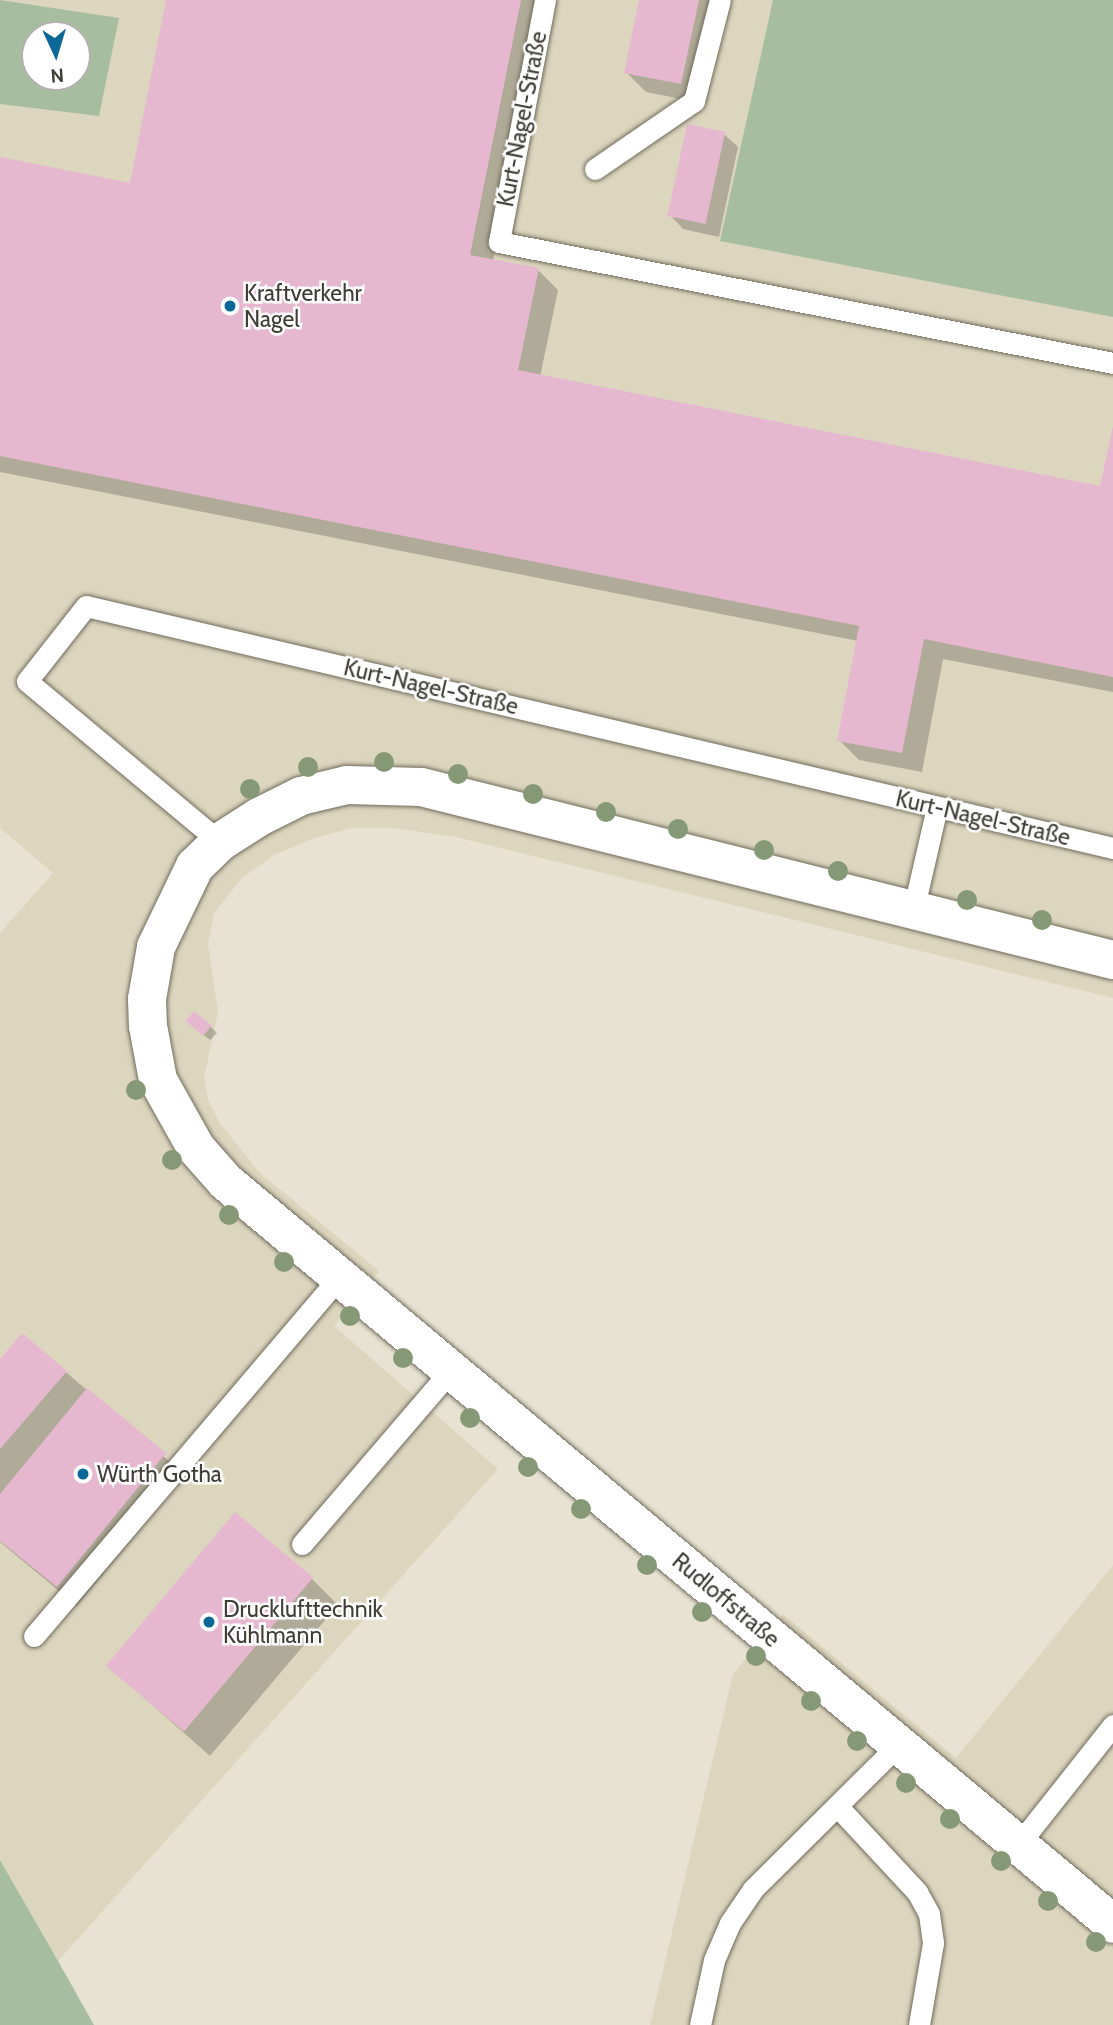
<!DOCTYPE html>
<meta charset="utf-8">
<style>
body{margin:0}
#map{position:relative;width:1113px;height:2025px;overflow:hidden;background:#e7e2d2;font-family:Cabin,sans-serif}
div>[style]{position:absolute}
.built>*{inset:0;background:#ddd6bf}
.green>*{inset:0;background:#a6be9f}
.shadow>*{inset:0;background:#0003}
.building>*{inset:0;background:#e5b8cf;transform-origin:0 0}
.roads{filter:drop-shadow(0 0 2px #706c5e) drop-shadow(0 0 2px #706c5e)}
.service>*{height:21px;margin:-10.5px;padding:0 10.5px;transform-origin:10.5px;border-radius:10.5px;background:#fff}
.minor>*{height:38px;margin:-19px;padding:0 19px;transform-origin:19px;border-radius:19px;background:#fff}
.trees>*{width:20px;height:20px;margin:-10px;border-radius:50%;background:#869976}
.dots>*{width:19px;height:19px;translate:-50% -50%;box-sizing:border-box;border:4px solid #fff;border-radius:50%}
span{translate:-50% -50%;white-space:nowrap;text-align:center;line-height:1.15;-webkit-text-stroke:5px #fff;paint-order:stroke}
.street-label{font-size:23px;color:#3f3d36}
.poi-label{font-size:23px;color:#3f3d36}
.left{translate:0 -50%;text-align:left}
.north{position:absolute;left:21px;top:21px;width:70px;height:70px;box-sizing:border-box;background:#fff;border:2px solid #b2b1af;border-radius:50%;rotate:176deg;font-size:19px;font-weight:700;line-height:28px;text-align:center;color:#3f3d36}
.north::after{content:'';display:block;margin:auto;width:24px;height:32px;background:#0b6796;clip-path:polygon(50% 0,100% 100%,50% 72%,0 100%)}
</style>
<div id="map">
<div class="built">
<div style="clip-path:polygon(evenodd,0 0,1113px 0,1113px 998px,456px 837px,392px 828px,352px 828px,314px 838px,274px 855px,242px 878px,214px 913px,208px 944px,218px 1012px,204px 1078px,208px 1100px,219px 1122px,260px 1173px,379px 1271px,334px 1326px,498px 1469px,58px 1961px,0 1860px,0 933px,53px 873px,0 828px,0 0,35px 35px,77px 35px,77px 77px,35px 77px,35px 35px)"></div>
<div style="clip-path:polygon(1113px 1565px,1113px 2025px,650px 2025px,733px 1674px,783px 1614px,956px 1758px)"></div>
</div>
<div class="green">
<div style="clip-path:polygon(evenodd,0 0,119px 18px,99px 116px,0 104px,0 0,35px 35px,77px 35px,77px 77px,35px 77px,35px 35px)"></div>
<div style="clip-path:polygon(773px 0,1113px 0,1113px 317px,720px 241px)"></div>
<div style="clip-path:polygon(0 1860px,58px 1961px,94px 2025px,0 2025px)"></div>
</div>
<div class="shadow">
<div style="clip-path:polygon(168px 0,545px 0,493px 261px,538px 270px,558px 290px,540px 377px,1101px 488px,1113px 428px,1113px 692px,943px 659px,922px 772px,859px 760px,839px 740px,858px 641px,0 472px,0 159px,131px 185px)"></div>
<div style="clip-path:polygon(641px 0,710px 0,701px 103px,646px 92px,626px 72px)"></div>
<div style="clip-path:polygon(724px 134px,738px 147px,719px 237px,683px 229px,670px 215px)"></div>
<div style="clip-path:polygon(194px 1027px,211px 1027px,217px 1033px,210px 1040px)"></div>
<div style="clip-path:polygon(0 1361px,66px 1372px,185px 1475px,77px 1606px,0 1542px)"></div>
<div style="clip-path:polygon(312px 1579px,338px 1605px,210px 1756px,108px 1666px)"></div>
</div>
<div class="building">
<div style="clip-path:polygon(166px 0,521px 0,470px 255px,539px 268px,518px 370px,1100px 486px,1113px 426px,1113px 677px,924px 639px,902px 753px,837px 741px,859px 626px,0 456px,0 157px,130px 183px)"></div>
<div style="clip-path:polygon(639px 0,699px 0,681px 84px,624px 73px)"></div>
<div style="left:687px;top:124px;width:39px;height:94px;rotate:12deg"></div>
<div style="left:194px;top:1011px;width:23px;height:13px;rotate:40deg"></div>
<div style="clip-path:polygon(22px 1333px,67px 1371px,0 1449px,0 1359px)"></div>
<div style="clip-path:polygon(87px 1388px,166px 1453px,57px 1587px,0 1541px,0 1494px)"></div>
<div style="left:235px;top:1512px;width:102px;height:201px;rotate:40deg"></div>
</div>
<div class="roads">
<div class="service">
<div style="left:545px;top:0;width:246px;rotate:100.8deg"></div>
<div style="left:499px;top:242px;width:626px;rotate:11.15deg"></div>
<div style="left:595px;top:169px;width:120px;rotate:-34.5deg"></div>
<div style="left:694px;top:101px;width:104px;rotate:-75.6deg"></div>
<div style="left:220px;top:842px;width:251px;rotate:-140.2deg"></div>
<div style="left:27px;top:681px;width:95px;rotate:-51.8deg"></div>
<div style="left:86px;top:606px;width:1055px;rotate:13.26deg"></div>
<div style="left:913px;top:911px;width:107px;rotate:-77deg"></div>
<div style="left:302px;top:1544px;width:229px;rotate:-49.4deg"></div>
<div style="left:34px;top:1636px;width:471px;rotate:-49.6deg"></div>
<div style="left:839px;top:1808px;width:115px;rotate:47.1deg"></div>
<div style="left:917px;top:1892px;width:25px;rotate:61deg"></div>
<div style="left:929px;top:1914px;width:29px;rotate:82deg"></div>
<div style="left:933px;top:1943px;width:83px;rotate:99.7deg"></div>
<div style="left:1018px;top:1845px;width:153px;rotate:-51.6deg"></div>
<div style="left:700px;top:2025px;width:66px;rotate:-77.8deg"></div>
<div style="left:714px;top:1960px;width:40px;rotate:-66.6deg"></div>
<div style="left:730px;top:1923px;width:41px;rotate:-55.9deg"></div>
<div style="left:753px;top:1889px;width:206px;rotate:-44.8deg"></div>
</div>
<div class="minor">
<div style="left:1113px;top:960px;width:713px;rotate:-165.96deg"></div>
<div style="left:421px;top:787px;width:74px;rotate:-178.5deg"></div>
<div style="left:347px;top:785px;width:47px;rotate:166.6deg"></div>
<div style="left:301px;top:796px;width:47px;rotate:153.4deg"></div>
<div style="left:259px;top:817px;width:46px;rotate:147.3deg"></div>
<div style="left:220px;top:842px;width:35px;rotate:136deg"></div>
<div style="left:195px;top:866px;width:90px;rotate:115.7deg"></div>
<div style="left:156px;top:947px;width:53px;rotate:99.8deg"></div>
<div style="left:147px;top:999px;width:27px;rotate:88deg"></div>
<div style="left:148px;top:1026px;width:55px;rotate:79.5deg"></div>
<div style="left:158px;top:1080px;width:78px;rotate:60.8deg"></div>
<div style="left:196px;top:1148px;width:45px;rotate:48.6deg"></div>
<div style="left:226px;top:1182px;width:1156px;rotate:39.91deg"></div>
</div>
</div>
<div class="trees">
<div style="left:384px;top:762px"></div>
<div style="left:308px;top:767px"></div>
<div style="left:458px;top:774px"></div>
<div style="left:250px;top:789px"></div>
<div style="left:533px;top:794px"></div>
<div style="left:606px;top:812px"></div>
<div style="left:678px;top:829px"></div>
<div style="left:764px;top:850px"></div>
<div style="left:838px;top:871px"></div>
<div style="left:967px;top:900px"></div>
<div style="left:1042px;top:920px"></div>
<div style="left:136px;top:1090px"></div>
<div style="left:172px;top:1160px"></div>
<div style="left:229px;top:1215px"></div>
<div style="left:284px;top:1262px"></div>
<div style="left:350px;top:1316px"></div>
<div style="left:403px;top:1358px"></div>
<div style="left:470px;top:1418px"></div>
<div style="left:528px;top:1467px"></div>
<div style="left:581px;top:1509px"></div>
<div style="left:647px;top:1565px"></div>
<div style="left:702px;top:1612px"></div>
<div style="left:756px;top:1656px"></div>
<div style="left:811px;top:1701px"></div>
<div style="left:857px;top:1741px"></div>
<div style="left:906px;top:1783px"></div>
<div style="left:950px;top:1819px"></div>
<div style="left:1001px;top:1861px"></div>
<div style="left:1048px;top:1901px"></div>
<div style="left:1096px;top:1942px"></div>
</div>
<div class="dots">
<div style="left:230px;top:306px;background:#0b6796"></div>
<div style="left:83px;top:1474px;background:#0b6796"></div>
<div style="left:209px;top:1622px;background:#0b6796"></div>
</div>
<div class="street-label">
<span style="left:522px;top:119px;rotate:-79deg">Kurt-Nagel-Straße</span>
<span style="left:431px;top:687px;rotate:13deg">Kurt-Nagel-Straße</span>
<span style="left:983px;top:818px;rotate:13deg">Kurt-Nagel-Straße</span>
<span style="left:726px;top:1600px;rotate:40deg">Rudloffstraße</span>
</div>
<div class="poi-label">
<span class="left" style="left:244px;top:306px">Kraftverkehr<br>Nagel</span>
<span class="left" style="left:97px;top:1474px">Würth Gotha</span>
<span class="left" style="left:223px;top:1622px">Drucklufttechnik<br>Kühlmann</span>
</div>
<div class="north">N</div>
</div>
